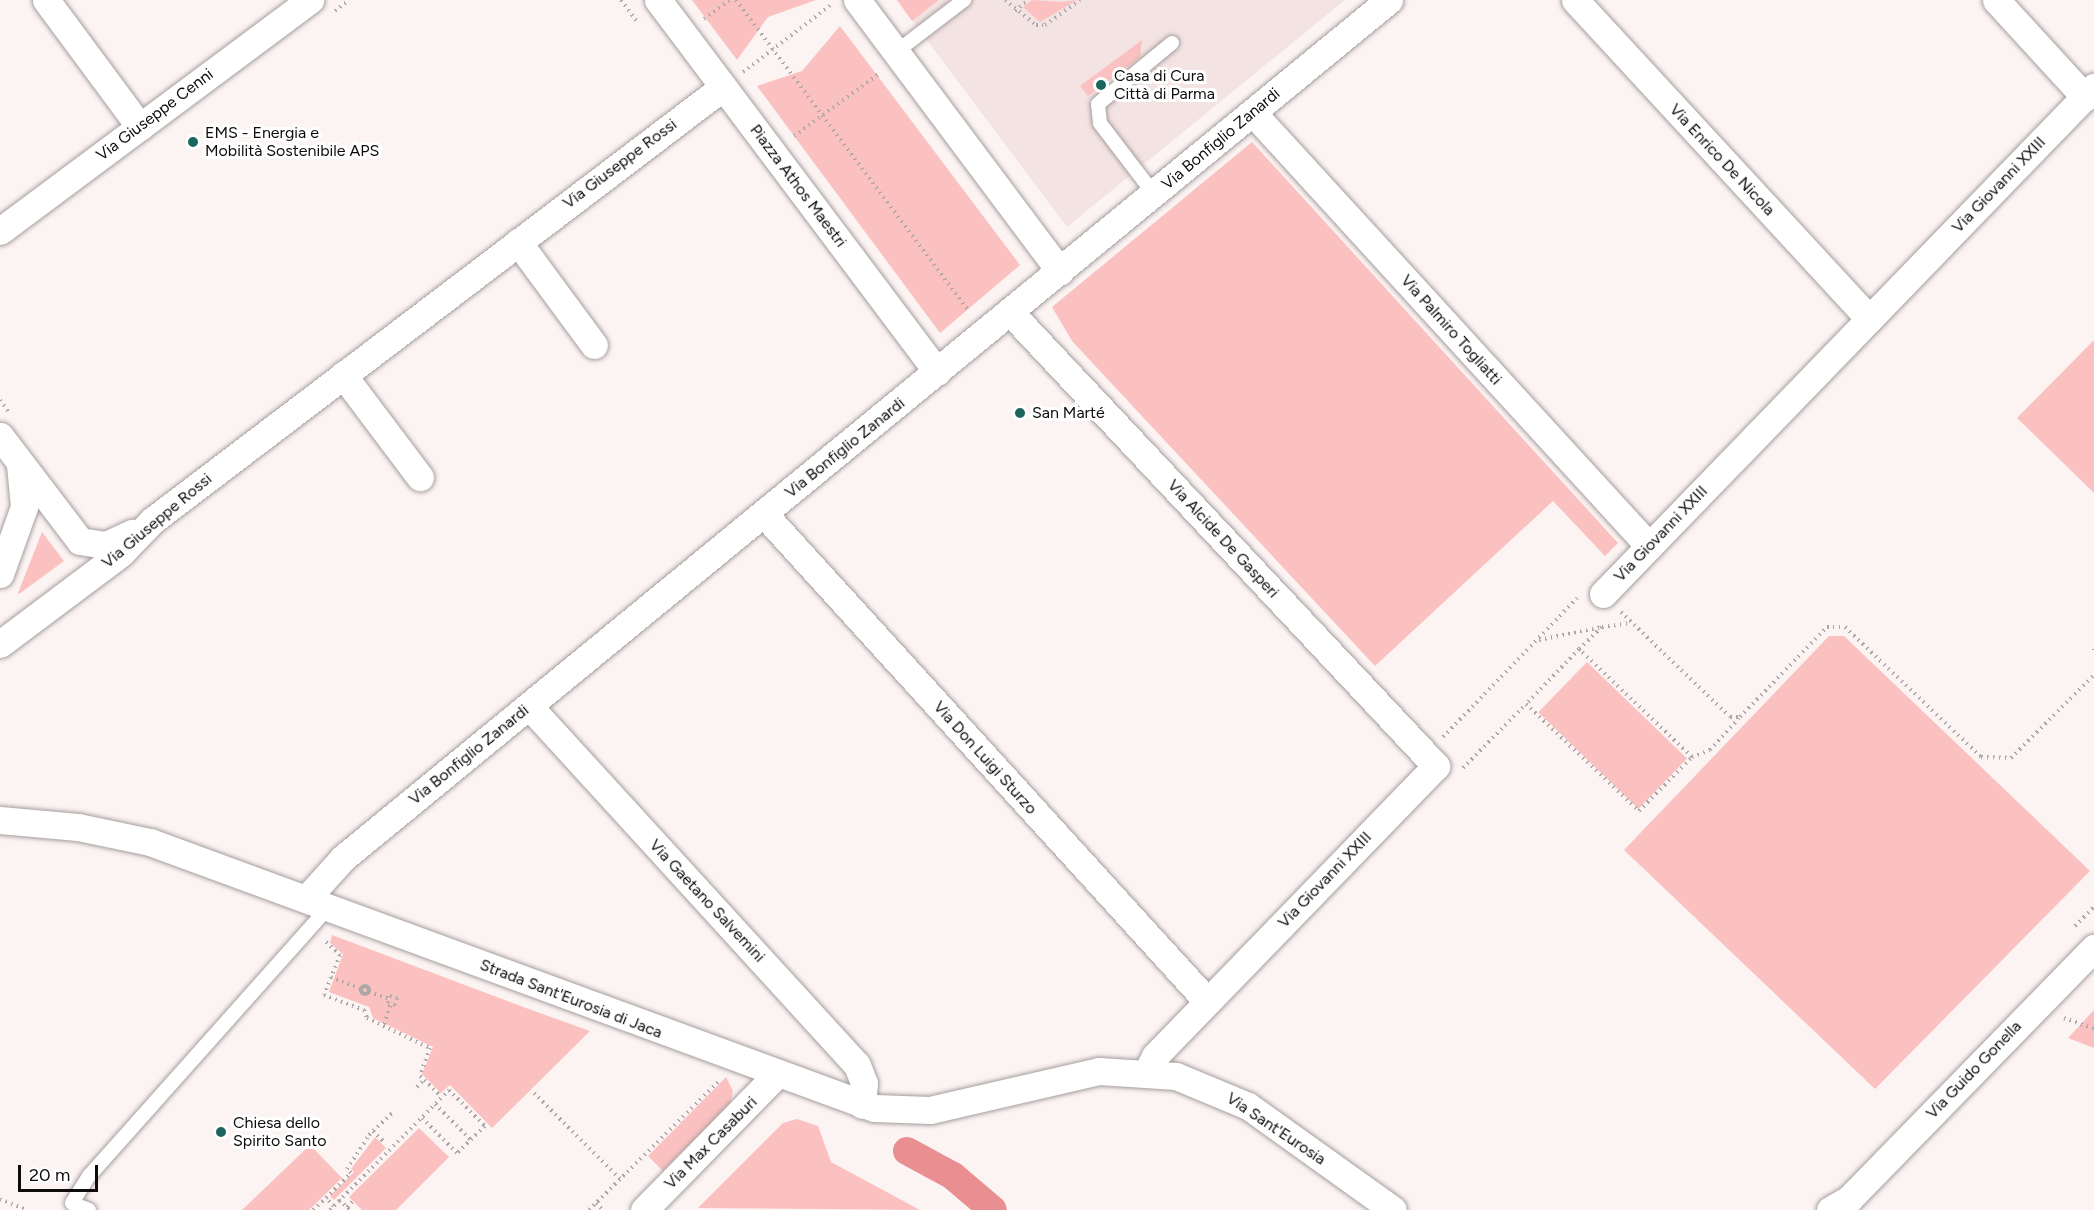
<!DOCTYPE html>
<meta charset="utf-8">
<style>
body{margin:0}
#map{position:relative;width:2094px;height:1210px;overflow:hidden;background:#fcf3f3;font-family:Figtree,sans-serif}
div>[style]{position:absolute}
.built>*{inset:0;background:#f4e3e3}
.green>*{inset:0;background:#fbc1c1;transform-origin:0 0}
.canal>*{height:28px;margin:-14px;padding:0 14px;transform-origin:14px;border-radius:14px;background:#e98e91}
.path>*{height:4px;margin-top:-2px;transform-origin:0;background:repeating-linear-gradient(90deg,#aea7a7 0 1.5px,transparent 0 6px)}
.path>.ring{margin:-2px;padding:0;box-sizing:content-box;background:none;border:4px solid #aea7a7;border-radius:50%}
.roads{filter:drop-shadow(0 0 2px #a69e9e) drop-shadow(0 0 2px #a69e9e)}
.service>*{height:14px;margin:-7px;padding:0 7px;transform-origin:7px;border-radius:7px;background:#fff}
.minor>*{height:27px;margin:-13.5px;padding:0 13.5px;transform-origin:13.5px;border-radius:13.5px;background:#fff}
.dots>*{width:16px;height:16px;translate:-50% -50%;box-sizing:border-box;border:3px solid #fff;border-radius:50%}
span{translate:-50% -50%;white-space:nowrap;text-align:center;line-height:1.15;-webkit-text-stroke:6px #fff;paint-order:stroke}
.poi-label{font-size:16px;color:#0d0b0b}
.left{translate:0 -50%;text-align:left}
.street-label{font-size:16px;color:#0d0b0b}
.scale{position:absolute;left:18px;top:1165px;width:80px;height:27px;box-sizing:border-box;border:3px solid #0d0b0b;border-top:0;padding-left:8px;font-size:18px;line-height:21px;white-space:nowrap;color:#0d0b0b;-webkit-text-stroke:4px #fff;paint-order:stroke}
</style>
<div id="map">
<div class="built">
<div style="clip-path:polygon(897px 0,1345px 0,1067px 227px)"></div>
</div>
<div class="green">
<div style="clip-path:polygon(692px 0,816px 0,768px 17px,737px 60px)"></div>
<div style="clip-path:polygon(897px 0,939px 0,912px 21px)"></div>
<div style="clip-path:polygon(1032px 0,1062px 2px,1077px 0,1040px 22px,1023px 7px)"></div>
<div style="clip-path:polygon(840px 26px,1020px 265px,940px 333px,757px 86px,802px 71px)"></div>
<div style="clip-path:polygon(1142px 40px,1140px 57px,1088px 96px,1080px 86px)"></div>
<div style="clip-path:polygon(1252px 142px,1618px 543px,1605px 556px,1553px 501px,1375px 666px,1072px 341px,1052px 307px)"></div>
<div style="clip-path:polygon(2094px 340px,2094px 493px,2017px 418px)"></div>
<div style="clip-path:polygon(42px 532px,64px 561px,19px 594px,18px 593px)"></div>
<div style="clip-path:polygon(1829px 636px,1844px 636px,2090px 871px,1875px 1089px,1624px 850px)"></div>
<div style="left:1587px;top:662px;width:139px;height:70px;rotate:44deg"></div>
<div style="clip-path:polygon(332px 935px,526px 1008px,590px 1031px,492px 1128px,450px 1085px,441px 1093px,422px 1074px,433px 1047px,373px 1018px,369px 1007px,329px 992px,343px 954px,330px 943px)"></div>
<div style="clip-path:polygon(2094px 1010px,2094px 1048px,2068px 1038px)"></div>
<div style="clip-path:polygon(726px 1077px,733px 1091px,730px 1104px,663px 1171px,648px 1156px)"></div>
<div style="clip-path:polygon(797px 1119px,818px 1126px,831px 1162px,920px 1210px,698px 1208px,783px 1123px)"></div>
<div style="clip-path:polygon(419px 1128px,449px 1157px,396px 1210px,362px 1210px,349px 1197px)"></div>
<div style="clip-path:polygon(375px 1137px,386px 1148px,334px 1200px,330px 1196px,354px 1172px,351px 1169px)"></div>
<div style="clip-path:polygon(310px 1145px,342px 1178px,309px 1210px,242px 1210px)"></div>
</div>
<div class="canal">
<div style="left:907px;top:1151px;width:52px;rotate:28.5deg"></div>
<div style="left:953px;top:1176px;width:52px;rotate:40.4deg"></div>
</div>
<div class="path">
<div style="left:621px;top:0;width:26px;rotate:53deg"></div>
<div style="left:736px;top:0;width:389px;rotate:53.2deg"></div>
<div style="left:1005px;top:0;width:40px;rotate:39deg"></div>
<div style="left:1036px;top:25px;width:9px"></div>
<div style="left:1045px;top:25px;width:43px;rotate:-35.5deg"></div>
<div style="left:335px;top:11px;width:18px;rotate:-38deg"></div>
<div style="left:1015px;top:11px;width:17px;rotate:-40deg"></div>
<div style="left:704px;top:19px;width:32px;rotate:-36deg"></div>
<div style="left:743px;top:72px;width:112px;rotate:-37.4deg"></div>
<div style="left:794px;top:136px;width:107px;rotate:-36.2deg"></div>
<div style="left:0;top:400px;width:14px;rotate:54deg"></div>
<div style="left:1621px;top:612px;width:151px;rotate:43.9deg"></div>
<div style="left:1730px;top:717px;width:10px"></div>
<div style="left:1740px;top:717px;width:125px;rotate:-46deg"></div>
<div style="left:1827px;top:627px;width:18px"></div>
<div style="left:1845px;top:627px;width:188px;rotate:43.7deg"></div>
<div style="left:1981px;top:757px;width:30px;rotate:2deg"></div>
<div style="left:2011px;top:758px;width:117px;rotate:-45deg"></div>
<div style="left:1539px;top:640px;width:64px;rotate:-11.7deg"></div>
<div style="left:1579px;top:649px;width:32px;rotate:-44deg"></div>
<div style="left:1602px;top:627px;width:30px;rotate:-8deg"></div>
<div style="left:2094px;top:649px;width:1px;rotate:90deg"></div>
<div style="left:1443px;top:737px;width:193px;rotate:-46deg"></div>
<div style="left:1692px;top:757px;width:19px;rotate:-21deg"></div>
<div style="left:1710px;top:750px;width:43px;rotate:-47.8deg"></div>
<div style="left:1463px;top:768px;width:90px;rotate:-45.5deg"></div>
<div style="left:1526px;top:704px;width:156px;rotate:43.4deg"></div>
<div style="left:1639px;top:811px;width:76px;rotate:-45.5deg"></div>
<div style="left:1692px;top:757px;width:156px;rotate:-136.3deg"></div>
<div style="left:1579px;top:649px;width:76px;rotate:133.9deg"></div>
<div style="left:2075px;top:926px;width:27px;rotate:-45deg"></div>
<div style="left:326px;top:942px;width:19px;rotate:43deg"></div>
<div style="left:340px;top:955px;width:43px;rotate:111.8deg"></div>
<div style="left:324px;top:995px;width:43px;rotate:20.6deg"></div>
<div style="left:364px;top:1010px;width:9px;rotate:69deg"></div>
<div style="left:367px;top:1018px;width:70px;rotate:25.5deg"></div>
<div style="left:430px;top:1048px;width:30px;rotate:110deg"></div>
<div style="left:420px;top:1076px;width:30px;rotate:44deg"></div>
<div style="left:331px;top:977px;width:32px;rotate:22deg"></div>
<div class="ring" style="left:361px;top:986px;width:4px;height:4px"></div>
<div style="left:369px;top:992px;width:21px;rotate:19deg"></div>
<div style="left:390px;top:996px;width:7px;rotate:16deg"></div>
<div style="left:397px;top:998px;width:7px;rotate:106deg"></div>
<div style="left:395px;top:1005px;width:7px;rotate:-164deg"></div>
<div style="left:388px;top:1003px;width:7px;rotate:-74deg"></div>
<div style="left:2064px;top:1018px;width:32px;rotate:20deg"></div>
<div style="left:384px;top:1024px;width:21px;rotate:-71deg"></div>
<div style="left:417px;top:1087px;width:10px;rotate:-45deg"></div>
<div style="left:534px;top:1093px;width:122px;rotate:45deg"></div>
<div style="left:435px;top:1104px;width:51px;rotate:45deg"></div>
<div style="left:373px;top:1131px;width:26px;rotate:-43deg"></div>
<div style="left:0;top:1199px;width:29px;rotate:22deg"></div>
<div style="left:339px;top:1200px;width:15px;rotate:42deg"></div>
<div style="left:596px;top:1203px;width:10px;rotate:45deg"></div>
<div style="left:334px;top:1206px;width:11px;rotate:-135deg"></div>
<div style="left:326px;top:1198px;width:35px;rotate:-45deg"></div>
<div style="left:351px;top:1173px;width:6px;rotate:-135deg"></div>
<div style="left:347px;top:1169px;width:40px;rotate:-57.1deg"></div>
<div style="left:369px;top:1135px;width:6px;rotate:-45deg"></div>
<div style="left:373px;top:1131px;width:18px;rotate:45deg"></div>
<div style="left:347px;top:1207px;width:8px;rotate:-45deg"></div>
<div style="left:313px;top:1210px;width:18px;rotate:-43deg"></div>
<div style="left:330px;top:1210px;width:169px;rotate:-45.2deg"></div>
<div style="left:449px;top:1090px;width:51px;rotate:45deg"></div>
<div style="left:485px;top:1126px;width:39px;rotate:136deg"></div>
<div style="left:457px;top:1153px;width:49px;rotate:-135deg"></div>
<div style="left:589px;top:1210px;width:186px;rotate:-44.8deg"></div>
</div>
<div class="roads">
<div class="service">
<div style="left:896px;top:52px;width:86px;rotate:-37.4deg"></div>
<div style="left:1154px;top:194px;width:89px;rotate:-127.3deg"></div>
<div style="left:1100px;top:123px;width:19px;rotate:-96deg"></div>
<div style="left:1098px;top:104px;width:96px;rotate:-39.5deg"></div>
<div style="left:89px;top:1210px;width:18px;rotate:-158deg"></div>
<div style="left:72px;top:1203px;width:32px;rotate:-58deg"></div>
<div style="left:89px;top:1176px;width:359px;rotate:-48.3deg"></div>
</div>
<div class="minor">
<div style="left:46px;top:0;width:158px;rotate:53.5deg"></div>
<div style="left:658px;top:0;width:465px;rotate:53.1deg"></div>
<div style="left:857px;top:0;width:339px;rotate:53.2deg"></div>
<div style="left:1575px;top:0;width:434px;rotate:47.3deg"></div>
<div style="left:1996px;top:0;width:132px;rotate:47.5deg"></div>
<div style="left:1253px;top:113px;width:587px;rotate:47.56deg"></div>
<div style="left:0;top:231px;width:387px;rotate:-36.7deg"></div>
<div style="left:518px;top:242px;width:128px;rotate:53.6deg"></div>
<div style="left:1010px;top:312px;width:623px;rotate:46.82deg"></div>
<div style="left:1436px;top:766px;width:404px;rotate:134.1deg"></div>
<div style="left:1155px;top:1056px;width:18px;rotate:117deg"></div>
<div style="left:343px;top:375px;width:128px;rotate:53deg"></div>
<div style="left:0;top:436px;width:132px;rotate:52.7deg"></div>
<div style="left:80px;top:541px;width:26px;rotate:9deg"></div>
<div style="left:106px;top:545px;width:29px;rotate:-25deg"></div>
<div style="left:764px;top:514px;width:658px;rotate:47.71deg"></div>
<div style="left:0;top:574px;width:71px;rotate:-70.3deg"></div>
<div style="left:24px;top:507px;width:42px;rotate:-95.4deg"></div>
<div style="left:1603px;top:594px;width:706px;rotate:-45.92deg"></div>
<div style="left:0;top:644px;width:151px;rotate:-36.9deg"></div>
<div style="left:121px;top:553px;width:46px;rotate:-45.9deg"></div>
<div style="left:153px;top:520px;width:716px;rotate:-37.22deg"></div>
<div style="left:529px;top:706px;width:486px;rotate:47.6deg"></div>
<div style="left:857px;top:1065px;width:19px;rotate:69deg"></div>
<div style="left:864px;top:1083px;width:22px;rotate:95deg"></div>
<div style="left:0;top:820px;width:78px;rotate:5.1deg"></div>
<div style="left:78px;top:827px;width:74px;rotate:11.8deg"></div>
<div style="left:150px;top:842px;width:771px;rotate:20.17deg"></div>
<div style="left:874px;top:1108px;width:56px;rotate:2deg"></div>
<div style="left:930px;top:1110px;width:173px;rotate:-13deg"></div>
<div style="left:1099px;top:1071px;width:77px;rotate:3.7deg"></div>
<div style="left:1176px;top:1076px;width:78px;rotate:22.6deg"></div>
<div style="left:1248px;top:1106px;width:178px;rotate:35.6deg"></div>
<div style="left:306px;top:899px;width:55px;rotate:-47.9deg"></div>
<div style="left:343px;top:858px;width:1353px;rotate:-39.36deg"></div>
<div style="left:644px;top:1210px;width:189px;rotate:-45.6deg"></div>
<div style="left:1830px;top:1210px;width:22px;rotate:-30deg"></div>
<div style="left:1849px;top:1199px;width:351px;rotate:-45.7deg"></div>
</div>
</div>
<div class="dots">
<div style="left:1101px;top:85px;background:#1a665e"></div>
<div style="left:193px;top:142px;background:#1a665e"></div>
<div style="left:1020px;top:413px;background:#1a665e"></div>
<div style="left:221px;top:1132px;background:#1a665e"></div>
</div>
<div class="poi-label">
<span class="left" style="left:1114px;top:85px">Casa di Cura<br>Città di Parma</span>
<span class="left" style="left:205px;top:142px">EMS - Energia e<br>Mobilità Sostenibile APS</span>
<span class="left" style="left:1032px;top:413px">San Marté</span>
<span class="left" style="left:233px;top:1132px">Chiesa dello<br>Spirito Santo</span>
</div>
<div class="street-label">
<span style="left:155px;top:115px;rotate:-37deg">Via Giuseppe Cenni</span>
<span style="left:1221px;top:139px;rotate:-40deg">Via Bonfiglio Zanardi</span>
<span style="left:1722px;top:160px;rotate:47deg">Via Enrico De Nicola</span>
<span style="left:620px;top:164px;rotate:-37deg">Via Giuseppe Rossi</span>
<span style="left:1999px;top:185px;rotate:-46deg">Via Giovanni XXIII</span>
<span style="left:798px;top:186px;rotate:53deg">Piazza Athos Maestri</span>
<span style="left:1451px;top:330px;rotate:48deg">Via Palmiro Togliatti</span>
<span style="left:845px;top:448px;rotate:-39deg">Via Bonfiglio Zanardi</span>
<span style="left:157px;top:521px;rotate:-40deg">Via Giuseppe Rossi</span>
<span style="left:1661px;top:534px;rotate:-46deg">Via Giovanni XXIII</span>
<span style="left:1223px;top:539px;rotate:47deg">Via Alcide De Gasperi</span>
<span style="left:469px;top:755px;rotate:-39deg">Via Bonfiglio Zanardi</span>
<span style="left:985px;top:758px;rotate:48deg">Via Don Luigi Sturzo</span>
<span style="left:1325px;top:880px;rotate:-46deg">Via Giovanni XXIII</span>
<span style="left:707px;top:901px;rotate:47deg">Via Gaetano Salvemini</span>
<span style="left:571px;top:999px;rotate:21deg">Strada Sant'Eurosia di Jaca</span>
<span style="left:1974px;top:1070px;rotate:-46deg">Via Guido Gonella</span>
<span style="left:1276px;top:1129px;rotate:34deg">Via Sant'Eurosia</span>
<span style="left:711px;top:1143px;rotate:-45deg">Via Max Casaburi</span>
</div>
<div class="scale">20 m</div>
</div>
